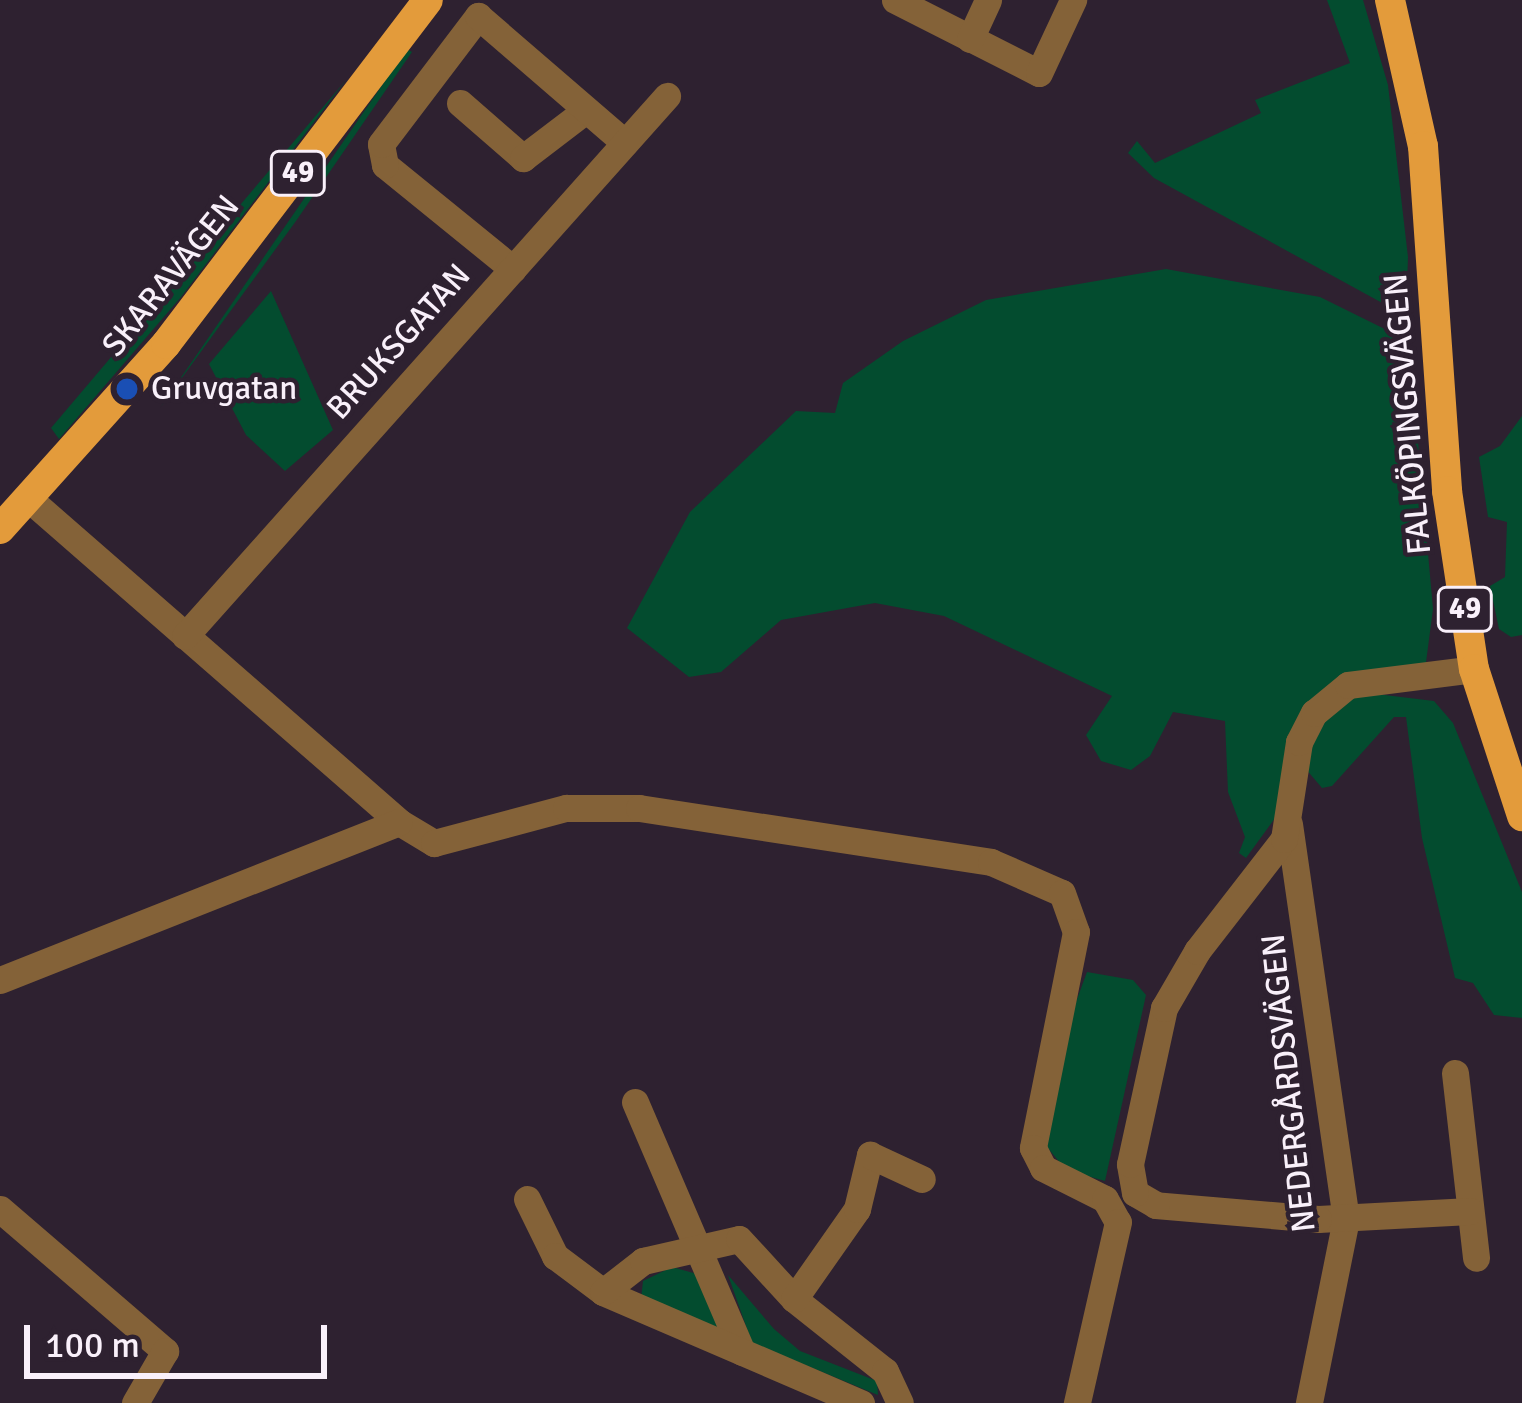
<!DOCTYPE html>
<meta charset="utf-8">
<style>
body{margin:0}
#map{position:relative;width:1522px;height:1403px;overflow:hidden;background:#2e2130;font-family:Signika,sans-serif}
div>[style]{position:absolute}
.green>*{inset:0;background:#034c2f}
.minor>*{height:27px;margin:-13.5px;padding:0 13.5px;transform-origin:13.5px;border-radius:13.5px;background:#846238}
.major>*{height:30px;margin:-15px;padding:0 15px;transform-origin:15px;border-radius:15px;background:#e39b3b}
.dots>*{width:33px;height:33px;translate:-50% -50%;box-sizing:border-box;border:6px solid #2e2130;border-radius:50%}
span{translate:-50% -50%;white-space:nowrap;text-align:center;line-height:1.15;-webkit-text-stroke:9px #2e2130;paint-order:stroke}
.shield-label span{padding:3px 9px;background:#2e2130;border:3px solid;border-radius:9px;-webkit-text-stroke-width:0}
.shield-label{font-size:30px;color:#f9f0fa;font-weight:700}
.street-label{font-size:33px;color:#f9f0fa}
.poi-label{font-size:33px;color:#f9f0fa}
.left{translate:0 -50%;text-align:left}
.scale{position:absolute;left:24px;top:1325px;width:303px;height:54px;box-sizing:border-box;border:6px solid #f9f0fa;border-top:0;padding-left:15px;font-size:36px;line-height:42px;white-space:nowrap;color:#f9f0fa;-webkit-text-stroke:9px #2e2130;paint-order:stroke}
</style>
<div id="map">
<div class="green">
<div style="clip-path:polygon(1327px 0,1363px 0,1388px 85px,1408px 257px,1406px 316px,1154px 178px,1128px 153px,1137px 141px,1155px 163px,1261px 113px,1255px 100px,1350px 63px)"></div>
<div style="clip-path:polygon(407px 49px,412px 52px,296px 221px,160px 408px)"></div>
<div style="clip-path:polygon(346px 80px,181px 297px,59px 439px,51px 428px)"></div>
<div style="clip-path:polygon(1166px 269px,1320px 297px,1409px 341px,1433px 609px,1425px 670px,1344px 674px,1312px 699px,1275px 818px,1246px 858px,1239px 853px,1245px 837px,1228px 792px,1225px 721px,1173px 712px,1150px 756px,1131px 770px,1101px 761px,1086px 735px,1112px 696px,944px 616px,875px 603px,781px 620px,721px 672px,689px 677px,627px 628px,690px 512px,796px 411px,835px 413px,843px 383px,903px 341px,986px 300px)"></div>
<div style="clip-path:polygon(271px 291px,333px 430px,285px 471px,246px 435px,209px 364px)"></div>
<div style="clip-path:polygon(1522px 416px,1522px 635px,1511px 637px,1499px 629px,1490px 586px,1505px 577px,1507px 522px,1488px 517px,1479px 457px,1500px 446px)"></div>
<div style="clip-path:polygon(1360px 692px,1434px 701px,1453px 723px,1522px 892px,1522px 1018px,1494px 1015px,1473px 983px,1455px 978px,1422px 838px,1406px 717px,1394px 717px,1332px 786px,1322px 788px,1305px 768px,1319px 726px)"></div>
<div style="clip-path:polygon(1087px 972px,1133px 980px,1146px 995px,1105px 1181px,1066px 1170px,1042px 1141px,1062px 1040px)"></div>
<div style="clip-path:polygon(672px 1267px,697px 1274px,724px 1331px,641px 1299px,643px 1281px)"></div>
<div style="clip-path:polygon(728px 1275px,774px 1329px,800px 1351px,877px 1381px,878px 1395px,752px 1343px)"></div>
</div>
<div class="minor">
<div style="left:895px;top:0;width:161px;rotate:26.9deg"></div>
<div style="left:1039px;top:73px;width:81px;rotate:-65deg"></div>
<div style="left:970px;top:39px;width:43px;rotate:-65.2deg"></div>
<div style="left:460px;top:103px;width:84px;rotate:41.1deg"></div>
<div style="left:523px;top:158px;width:79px;rotate:-37.3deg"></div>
<div style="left:513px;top:269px;width:165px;rotate:-140.9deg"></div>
<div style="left:385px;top:165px;width:21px;rotate:-101deg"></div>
<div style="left:381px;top:144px;width:161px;rotate:-52.8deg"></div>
<div style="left:478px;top:16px;width:194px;rotate:40.8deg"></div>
<div style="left:28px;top:498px;width:493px;rotate:41.1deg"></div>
<div style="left:399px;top:822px;width:41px;rotate:31deg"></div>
<div style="left:434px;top:843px;width:137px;rotate:-14.9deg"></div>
<div style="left:566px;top:808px;width:73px"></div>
<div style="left:639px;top:808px;width:356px;rotate:8.7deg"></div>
<div style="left:991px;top:862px;width:77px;rotate:23.6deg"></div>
<div style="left:1062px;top:893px;width:41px;rotate:70.3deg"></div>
<div style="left:1076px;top:932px;width:220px;rotate:101.3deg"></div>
<div style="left:1033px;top:1148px;width:22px;rotate:63deg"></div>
<div style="left:1043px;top:1168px;width:69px;rotate:26.6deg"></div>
<div style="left:1105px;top:1199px;width:26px;rotate:61deg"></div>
<div style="left:1118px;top:1222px;width:186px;rotate:102.8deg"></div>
<div style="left:185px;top:636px;width:724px;rotate:-48.25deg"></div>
<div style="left:1289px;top:824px;width:399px;rotate:81.8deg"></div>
<div style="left:1346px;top:1219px;width:188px;rotate:101.4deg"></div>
<div style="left:0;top:980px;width:429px;rotate:-21.6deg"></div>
<div style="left:1455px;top:1073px;width:186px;rotate:83.5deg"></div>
<div style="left:635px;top:1102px;width:272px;rotate:66.8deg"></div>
<div style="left:527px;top:1199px;width:64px;rotate:63.8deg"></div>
<div style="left:555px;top:1256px;width:60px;rotate:36.9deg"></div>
<div style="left:603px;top:1292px;width:281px;rotate:23.3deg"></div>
<div style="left:0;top:1209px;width:218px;rotate:40.7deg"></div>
<div style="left:165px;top:1351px;width:60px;rotate:120deg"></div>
<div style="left:1470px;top:1211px;width:152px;rotate:177deg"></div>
<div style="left:1318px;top:1219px;width:163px;rotate:-175.1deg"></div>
<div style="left:1156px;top:1205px;width:24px;rotate:-150deg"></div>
<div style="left:1135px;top:1193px;width:29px;rotate:-100deg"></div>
<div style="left:1130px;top:1164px;width:160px;rotate:-77.7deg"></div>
<div style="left:1164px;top:1008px;width:66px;rotate:-59.9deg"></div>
<div style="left:1197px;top:951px;width:142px;rotate:-52.2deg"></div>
<div style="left:1284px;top:839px;width:98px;rotate:-81.2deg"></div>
<div style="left:1299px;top:742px;width:33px;rotate:-63deg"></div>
<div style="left:1314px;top:713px;width:44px;rotate:-39.5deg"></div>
<div style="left:1348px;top:685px;width:127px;rotate:-7.2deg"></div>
<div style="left:603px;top:1292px;width:51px;rotate:-37.8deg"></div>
<div style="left:643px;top:1261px;width:98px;rotate:-12.9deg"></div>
<div style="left:739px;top:1239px;width:81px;rotate:47.5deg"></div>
<div style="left:794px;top:1299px;width:116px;rotate:38.4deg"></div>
<div style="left:885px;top:1371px;width:35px;rotate:65deg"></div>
<div style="left:794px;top:1299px;width:110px;rotate:-55deg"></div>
<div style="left:857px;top:1209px;width:56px;rotate:-76.5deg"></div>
<div style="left:870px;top:1155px;width:57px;rotate:24.8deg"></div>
</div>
<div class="major">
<div style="left:1390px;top:0;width:150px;rotate:77.3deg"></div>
<div style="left:1423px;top:146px;width:346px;rotate:86deg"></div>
<div style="left:1447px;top:491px;width:180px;rotate:81.4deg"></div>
<div style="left:1474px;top:669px;width:155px;rotate:71.9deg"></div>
<div style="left:0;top:529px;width:249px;rotate:-48.1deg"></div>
<div style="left:166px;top:344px;width:432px;rotate:-52.7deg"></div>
</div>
<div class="dots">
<div style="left:127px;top:389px;background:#1a4fb4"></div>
</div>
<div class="shield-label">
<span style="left:298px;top:173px">49</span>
<span style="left:1465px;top:609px">49</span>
</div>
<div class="street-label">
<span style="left:171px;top:276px;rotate:-51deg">SKARAVÄGEN</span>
<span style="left:399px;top:342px;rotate:-48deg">BRUKSGATAN</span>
<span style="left:1408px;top:414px;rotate:-95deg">FALKÖPINGSVÄGEN</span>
<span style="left:1289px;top:1083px;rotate:-96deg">NEDERGÅRDSVÄGEN</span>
</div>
<div class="poi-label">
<span class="left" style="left:151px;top:389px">Gruvgatan</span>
</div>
<div class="scale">100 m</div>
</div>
